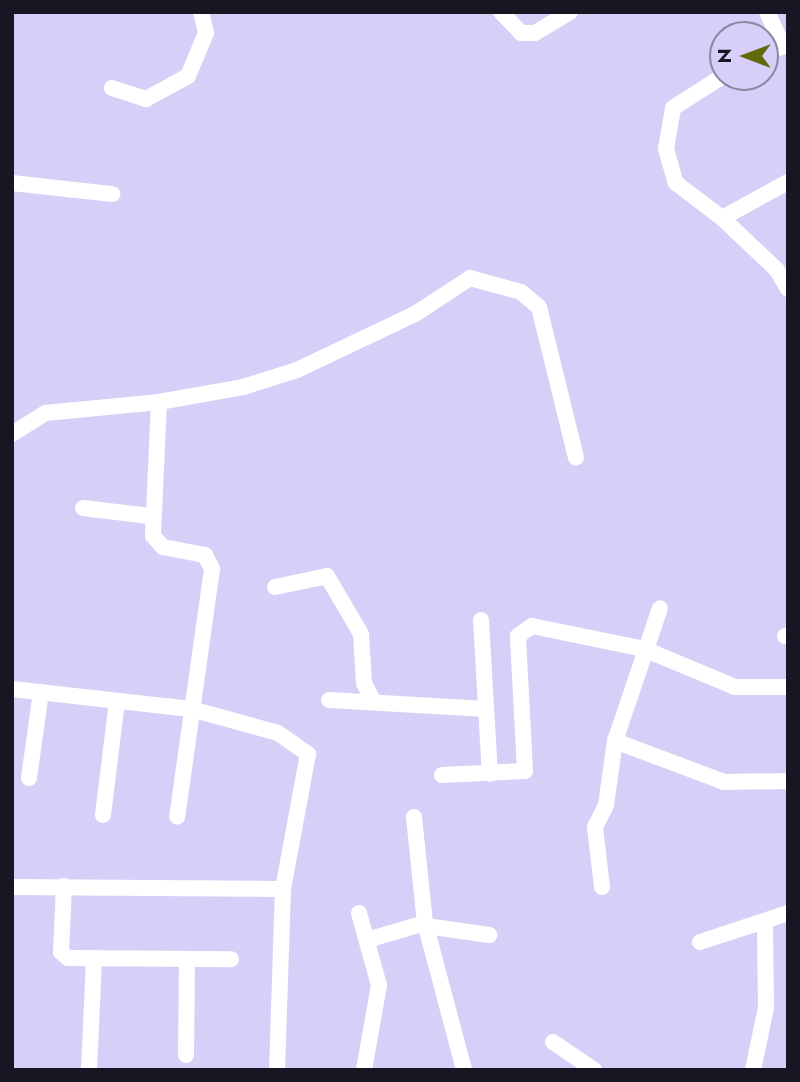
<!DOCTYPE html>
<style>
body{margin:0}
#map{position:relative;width:800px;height:1082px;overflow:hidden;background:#d8cff8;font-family:Jost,sans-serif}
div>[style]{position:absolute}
.minor>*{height:16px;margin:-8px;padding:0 8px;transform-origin:8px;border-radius:8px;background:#fff}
span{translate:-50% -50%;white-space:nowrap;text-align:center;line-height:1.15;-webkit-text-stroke:7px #d8cff8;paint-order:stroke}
.frame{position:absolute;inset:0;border:14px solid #191624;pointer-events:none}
.north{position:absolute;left:709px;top:21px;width:70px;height:70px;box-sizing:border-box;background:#d8cff8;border:2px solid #8c85a3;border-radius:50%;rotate:270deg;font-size:19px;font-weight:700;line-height:28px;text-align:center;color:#191624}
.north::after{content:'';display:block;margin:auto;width:24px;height:32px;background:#636a0d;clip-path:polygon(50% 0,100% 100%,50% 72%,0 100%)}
</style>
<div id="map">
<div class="minor">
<div style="left:501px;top:12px;width:29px;rotate:46deg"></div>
<div style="left:521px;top:33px;width:14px"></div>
<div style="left:535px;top:33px;width:41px;rotate:-31deg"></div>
<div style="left:767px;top:12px;width:38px;rotate:65deg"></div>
<div style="left:765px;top:55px;width:26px;rotate:-28deg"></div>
<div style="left:723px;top:76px;width:59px;rotate:147.4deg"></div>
<div style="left:673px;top:108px;width:42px;rotate:99.7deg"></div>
<div style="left:666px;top:149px;width:35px;rotate:74deg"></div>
<div style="left:676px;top:183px;width:58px;rotate:37.3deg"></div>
<div style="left:722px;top:218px;width:75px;rotate:-28.6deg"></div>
<div style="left:112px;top:88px;width:36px;rotate:18deg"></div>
<div style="left:146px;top:99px;width:48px;rotate:-28.7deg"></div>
<div style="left:188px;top:76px;width:47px;rotate:-67.3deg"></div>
<div style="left:206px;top:33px;width:22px;rotate:-103deg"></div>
<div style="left:12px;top:183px;width:101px;rotate:6.3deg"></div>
<div style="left:722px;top:218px;width:76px;rotate:43.4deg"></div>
<div style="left:777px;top:270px;width:22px;rotate:60deg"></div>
<div style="left:159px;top:402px;width:134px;rotate:92.6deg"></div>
<div style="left:153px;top:536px;width:15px;rotate:48deg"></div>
<div style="left:163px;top:547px;width:43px;rotate:10.8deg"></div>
<div style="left:205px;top:555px;width:16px;rotate:63deg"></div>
<div style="left:212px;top:569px;width:250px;rotate:98deg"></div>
<div style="left:12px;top:434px;width:39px;rotate:-32deg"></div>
<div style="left:45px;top:413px;width:115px;rotate:-5.5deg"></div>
<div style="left:159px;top:402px;width:85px;rotate:-10.1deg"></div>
<div style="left:243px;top:387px;width:57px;rotate:-17.5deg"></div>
<div style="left:297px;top:370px;width:131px;rotate:-25.4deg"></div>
<div style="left:415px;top:314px;width:66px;rotate:-33.2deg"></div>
<div style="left:470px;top:278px;width:53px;rotate:15.4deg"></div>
<div style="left:521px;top:292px;width:23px;rotate:40deg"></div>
<div style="left:539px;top:307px;width:155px;rotate:76.2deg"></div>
<div style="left:83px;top:508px;width:67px;rotate:6.8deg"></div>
<div style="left:275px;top:587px;width:53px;rotate:-11.9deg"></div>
<div style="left:327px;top:576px;width:67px;rotate:59.6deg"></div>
<div style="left:361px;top:634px;width:49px;rotate:86.5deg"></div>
<div style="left:364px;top:683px;width:20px;rotate:63deg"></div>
<div style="left:481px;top:620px;width:154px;rotate:86.7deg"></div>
<div style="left:785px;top:636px;width:3px;rotate:-18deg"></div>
<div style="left:12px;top:689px;width:180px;rotate:6.4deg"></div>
<div style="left:191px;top:709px;width:90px;rotate:15.4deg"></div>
<div style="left:278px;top:733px;width:37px;rotate:35deg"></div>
<div style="left:308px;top:754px;width:137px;rotate:100.5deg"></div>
<div style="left:283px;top:889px;width:181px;rotate:91.9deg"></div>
<div style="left:329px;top:700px;width:157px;rotate:3.3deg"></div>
<div style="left:615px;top:741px;width:116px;rotate:20.6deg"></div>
<div style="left:724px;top:782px;width:64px;rotate:-0.9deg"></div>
<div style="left:442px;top:775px;width:83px;rotate:-2.8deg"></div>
<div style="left:525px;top:771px;width:135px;rotate:-93deg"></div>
<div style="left:518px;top:636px;width:17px;rotate:-36deg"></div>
<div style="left:532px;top:626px;width:114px;rotate:11.6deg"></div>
<div style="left:644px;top:649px;width:99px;rotate:22.7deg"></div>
<div style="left:735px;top:687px;width:53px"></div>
<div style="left:29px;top:778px;width:87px;rotate:-82.1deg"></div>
<div style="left:103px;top:815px;width:115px;rotate:-83deg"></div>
<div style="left:414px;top:817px;width:107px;rotate:84.1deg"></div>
<div style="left:425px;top:923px;width:152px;rotate:75.1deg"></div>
<div style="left:64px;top:886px;width:66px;rotate:92.6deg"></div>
<div style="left:61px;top:952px;width:9px;rotate:41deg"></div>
<div style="left:68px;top:958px;width:163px;rotate:0.4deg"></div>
<div style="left:12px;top:887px;width:271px;rotate:0.4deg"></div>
<div style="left:602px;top:887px;width:60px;rotate:-96.7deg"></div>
<div style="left:595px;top:827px;width:25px;rotate:-63deg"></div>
<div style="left:606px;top:805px;width:65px;rotate:-82deg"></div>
<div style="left:615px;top:741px;width:140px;rotate:-71.3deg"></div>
<div style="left:359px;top:913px;width:75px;rotate:74.5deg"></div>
<div style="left:379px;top:985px;width:86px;rotate:100deg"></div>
<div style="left:426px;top:926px;width:64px;rotate:8.1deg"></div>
<div style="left:367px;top:940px;width:60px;rotate:-16.3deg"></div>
<div style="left:700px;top:942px;width:93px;rotate:-18.2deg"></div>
<div style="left:553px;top:1042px;width:50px;rotate:34.3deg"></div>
<div style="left:186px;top:1055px;width:96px;rotate:-89.4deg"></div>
<div style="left:89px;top:1070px;width:111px;rotate:-87.4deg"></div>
<div style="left:753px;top:1070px;width:63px;rotate:-78.2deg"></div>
<div style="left:766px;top:1008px;width:85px;rotate:-90.7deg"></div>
</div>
<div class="frame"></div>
<div class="north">N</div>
</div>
